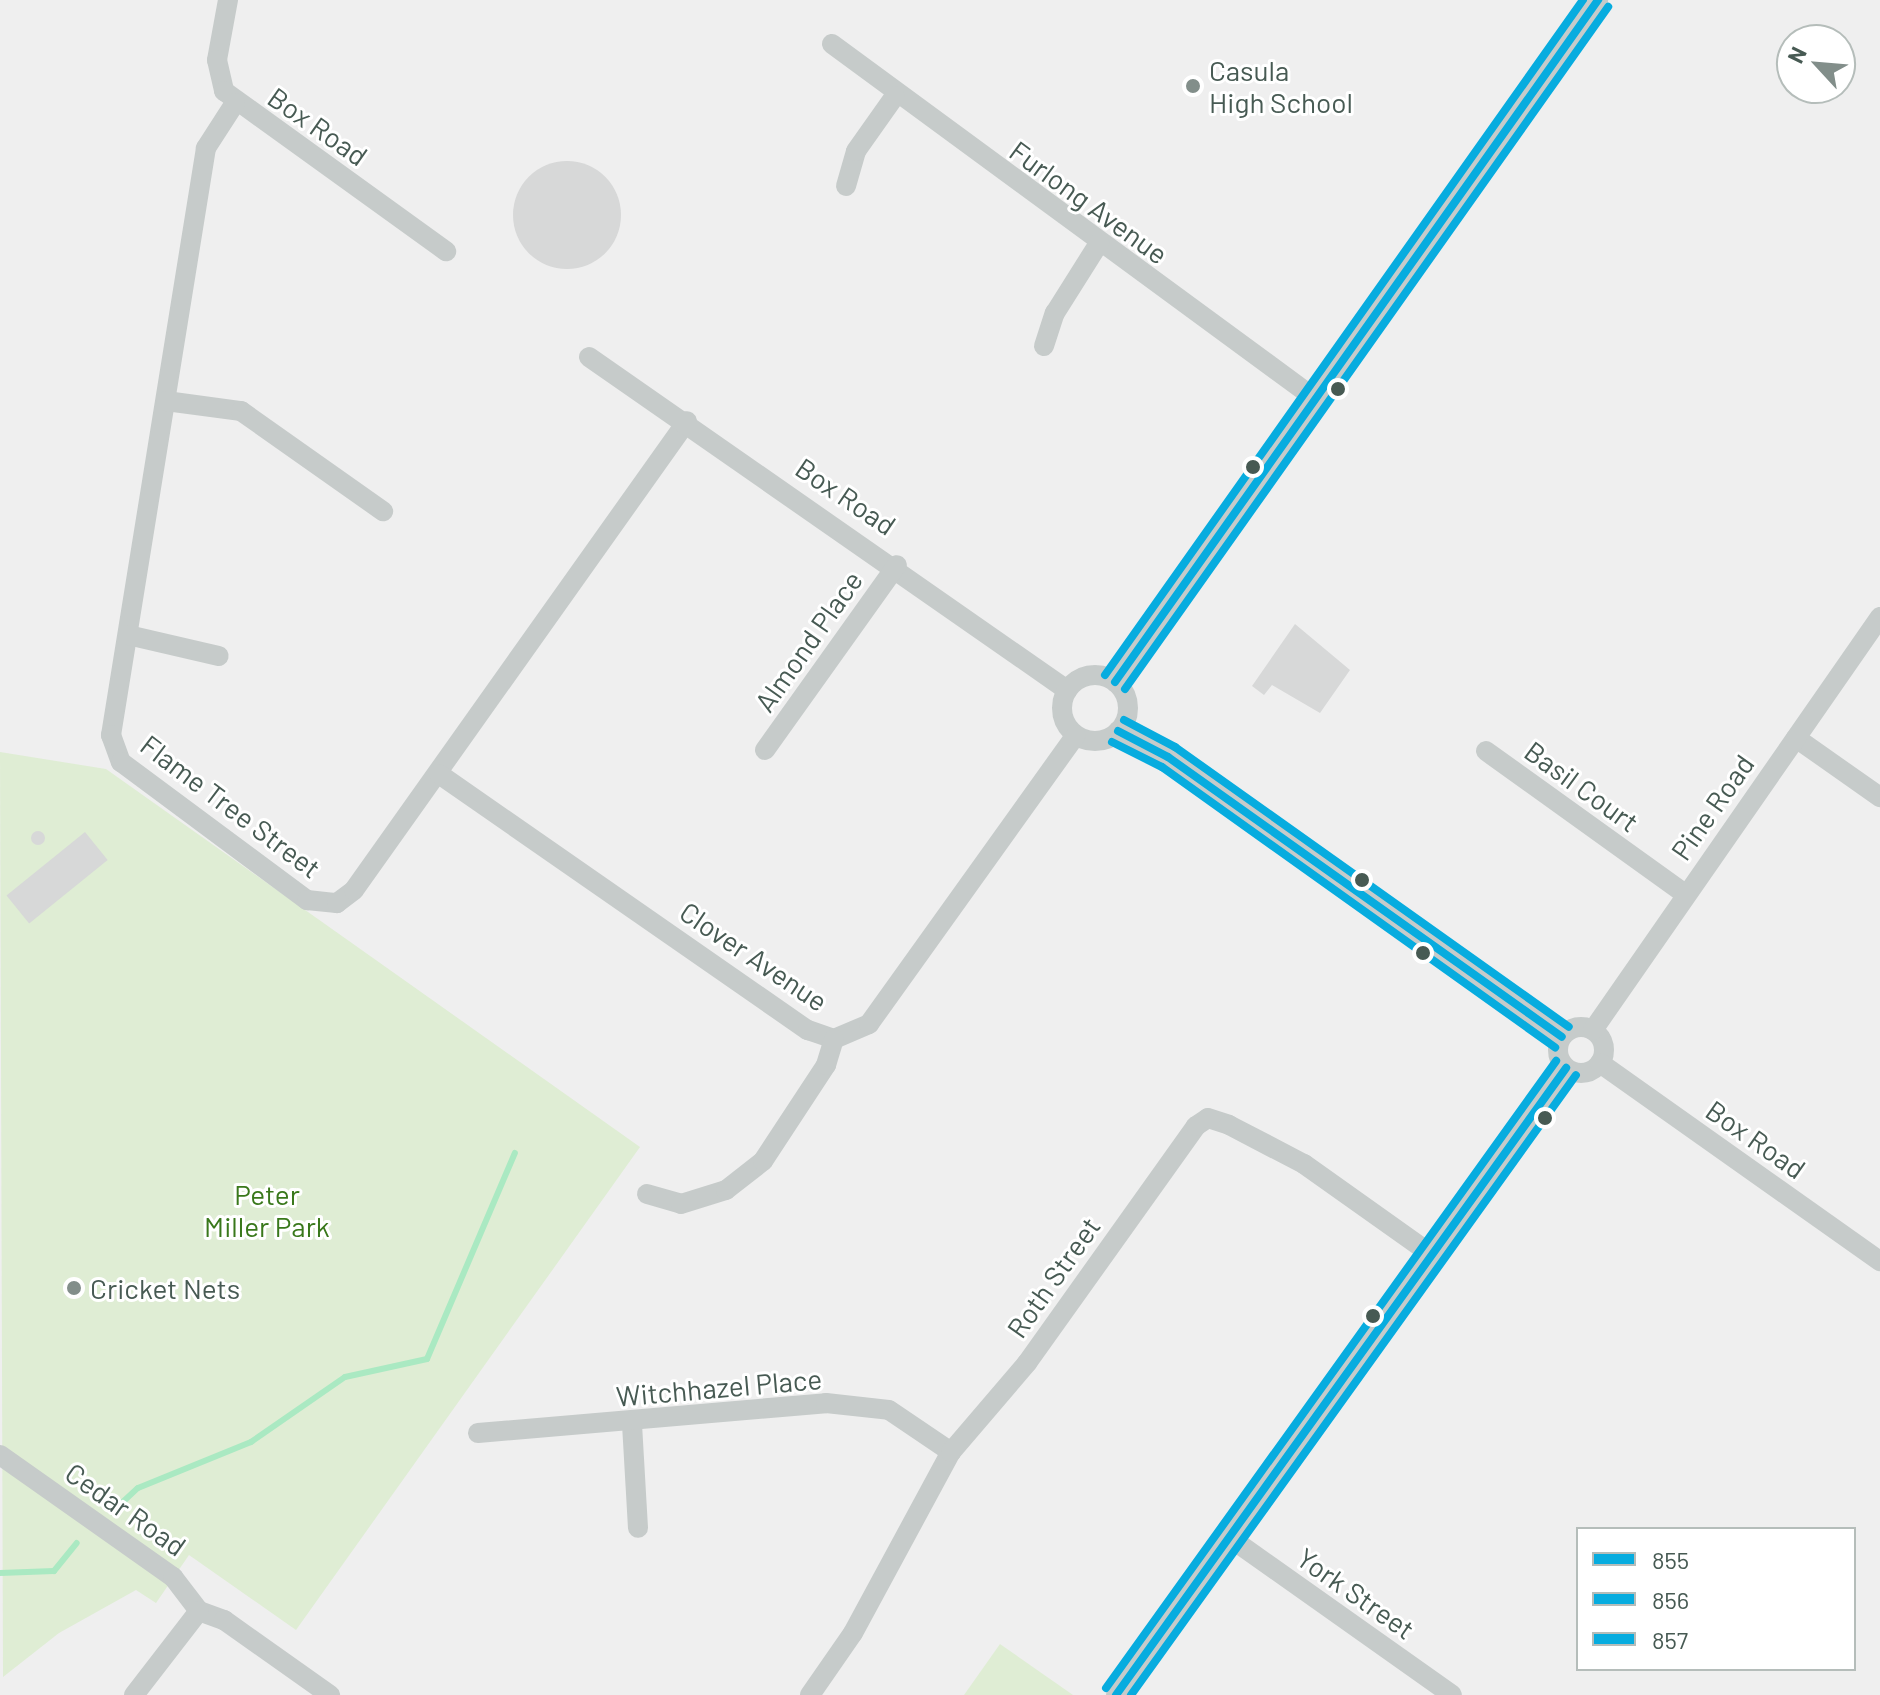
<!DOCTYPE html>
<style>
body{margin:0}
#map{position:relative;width:1880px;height:1695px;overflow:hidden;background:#efefef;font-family:Barlow,sans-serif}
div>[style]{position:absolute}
.green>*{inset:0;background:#dfedd4}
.stream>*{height:6px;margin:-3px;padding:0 3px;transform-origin:3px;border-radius:3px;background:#aae9c2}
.building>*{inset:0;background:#d7d8d8;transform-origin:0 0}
.round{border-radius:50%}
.street>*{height:20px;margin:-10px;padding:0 10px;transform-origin:10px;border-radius:10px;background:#c6cbca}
.street>.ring{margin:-10px;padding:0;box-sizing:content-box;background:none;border:20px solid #c6cbca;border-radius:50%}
.bus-1>*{height:8px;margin:-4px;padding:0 4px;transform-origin:4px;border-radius:4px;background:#07acdf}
.bus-2>*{height:8px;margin:-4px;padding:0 4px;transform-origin:4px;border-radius:4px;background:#07acdf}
.bus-3>*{height:8px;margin:-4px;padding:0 4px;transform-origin:4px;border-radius:4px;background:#07acdf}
.dots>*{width:22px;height:22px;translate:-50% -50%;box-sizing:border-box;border:4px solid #fff;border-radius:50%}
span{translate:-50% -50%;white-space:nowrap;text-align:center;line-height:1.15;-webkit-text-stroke:6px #fff;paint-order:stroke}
.poi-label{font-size:28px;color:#475a53}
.left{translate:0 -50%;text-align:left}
.street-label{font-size:28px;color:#475a53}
.park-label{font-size:28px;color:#39781b}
.legend{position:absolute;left:1576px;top:1527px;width:280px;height:144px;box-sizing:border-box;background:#fff;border:2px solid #b5bdba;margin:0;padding:10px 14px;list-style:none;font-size:24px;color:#475a53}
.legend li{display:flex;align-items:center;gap:16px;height:40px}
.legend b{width:40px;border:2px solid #b5bdba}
.north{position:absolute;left:1776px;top:24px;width:80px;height:80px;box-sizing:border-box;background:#fff;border:2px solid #b5bdba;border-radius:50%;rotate:296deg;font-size:22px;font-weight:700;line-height:32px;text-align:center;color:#475a53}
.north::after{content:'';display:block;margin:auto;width:28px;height:36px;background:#828e8a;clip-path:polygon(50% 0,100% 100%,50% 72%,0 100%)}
</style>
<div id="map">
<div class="green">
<div style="clip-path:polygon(0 752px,106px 769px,640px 1147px,296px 1630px,189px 1555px,156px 1603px,136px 1590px,59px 1633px,3px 1677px)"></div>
<div style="clip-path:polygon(1000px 1644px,1073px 1695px,964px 1695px)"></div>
</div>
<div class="stream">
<div style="left:112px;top:1512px;width:35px;rotate:-43deg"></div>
<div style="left:138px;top:1488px;width:122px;rotate:-22.2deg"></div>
<div style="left:251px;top:1442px;width:114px;rotate:-34.7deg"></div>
<div style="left:345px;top:1377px;width:84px;rotate:-12.4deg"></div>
<div style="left:427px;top:1359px;width:224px;rotate:-66.9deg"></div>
<div style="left:0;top:1573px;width:54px;rotate:-2.1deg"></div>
<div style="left:54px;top:1571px;width:36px;rotate:-51deg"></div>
</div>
<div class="building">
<div class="round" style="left:513px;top:161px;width:108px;height:108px"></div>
<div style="clip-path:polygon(1295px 624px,1350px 670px,1320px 713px,1272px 685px,1264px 695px,1252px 686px)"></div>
<div class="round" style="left:31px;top:831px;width:14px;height:14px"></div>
<div style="left:85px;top:832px;width:36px;height:101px;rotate:51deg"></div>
</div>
<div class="street">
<div style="left:228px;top:0;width:61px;rotate:100.4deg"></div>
<div style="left:217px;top:60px;width:32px;rotate:77deg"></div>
<div style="left:224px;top:91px;width:274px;rotate:35.8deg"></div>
<div style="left:832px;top:44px;width:602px;rotate:36.28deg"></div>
<div style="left:235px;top:103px;width:54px;rotate:122.8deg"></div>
<div style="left:206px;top:148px;width:595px;rotate:99.19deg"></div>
<div style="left:111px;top:735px;width:29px;rotate:70deg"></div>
<div style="left:121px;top:762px;width:232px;rotate:36.6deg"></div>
<div style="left:307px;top:900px;width:30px;rotate:6deg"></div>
<div style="left:337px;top:903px;width:21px;rotate:-37deg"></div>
<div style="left:354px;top:890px;width:575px;rotate:-54.62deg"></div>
<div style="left:846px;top:186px;width:36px;rotate:-74deg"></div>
<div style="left:856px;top:151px;width:67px;rotate:-54.7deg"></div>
<div style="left:1044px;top:346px;width:35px;rotate:-72deg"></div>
<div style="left:1055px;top:313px;width:83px;rotate:-57.8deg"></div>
<div style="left:589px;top:357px;width:583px;rotate:34.86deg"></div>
<div style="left:166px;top:401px;width:76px;rotate:7.6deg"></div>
<div style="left:241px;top:411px;width:174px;rotate:35.2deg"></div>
<div style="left:128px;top:635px;width:93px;rotate:13deg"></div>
<div class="ring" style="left:1062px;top:675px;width:46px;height:46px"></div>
<div style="left:1115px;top:682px;width:836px;rotate:-54.69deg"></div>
<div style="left:1118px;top:731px;width:56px;rotate:27.5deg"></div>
<div style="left:1168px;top:757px;width:483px;rotate:35.4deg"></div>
<div style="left:1796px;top:738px;width:103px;rotate:35.1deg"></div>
<div style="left:765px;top:750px;width:227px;rotate:-54.5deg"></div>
<div style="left:1486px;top:751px;width:245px;rotate:35.7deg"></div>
<div style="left:439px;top:774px;width:449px;rotate:34.8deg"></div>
<div style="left:808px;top:1030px;width:28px;rotate:19deg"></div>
<div style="left:834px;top:1039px;width:38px;rotate:-23deg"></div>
<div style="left:869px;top:1024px;width:355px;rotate:-54.4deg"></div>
<div class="ring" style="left:1558px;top:1027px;width:26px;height:26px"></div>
<div style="left:1593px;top:1030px;width:503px;rotate:-55.2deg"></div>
<div style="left:1600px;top:1063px;width:343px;rotate:35.3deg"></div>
<div style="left:647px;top:1194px;width:35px;rotate:16deg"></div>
<div style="left:681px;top:1204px;width:47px;rotate:-17.3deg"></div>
<div style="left:726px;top:1190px;width:47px;rotate:-38.1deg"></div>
<div style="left:763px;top:1161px;width:115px;rotate:-56.7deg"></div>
<div style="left:826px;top:1065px;width:27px;rotate:-73deg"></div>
<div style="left:632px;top:1424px;width:104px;rotate:86.7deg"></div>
<div style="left:478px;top:1433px;width:349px;rotate:-4.9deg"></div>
<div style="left:826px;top:1403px;width:63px;rotate:6.3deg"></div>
<div style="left:889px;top:1410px;width:75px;rotate:34.1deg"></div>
<div style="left:0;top:1455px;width:212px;rotate:35.2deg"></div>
<div style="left:173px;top:1577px;width:43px;rotate:52.6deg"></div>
<div style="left:199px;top:1611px;width:27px;rotate:20deg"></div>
<div style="left:224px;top:1620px;width:130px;rotate:35.3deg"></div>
<div style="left:1229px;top:1537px;width:273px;rotate:35.3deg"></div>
<div style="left:134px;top:1695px;width:106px;rotate:-52.3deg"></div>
<div style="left:810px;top:1695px;width:75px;rotate:-55.3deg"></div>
<div style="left:853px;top:1633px;width:206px;rotate:-61.6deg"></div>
<div style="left:951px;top:1452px;width:117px;rotate:-49.5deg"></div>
<div style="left:1027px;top:1363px;width:291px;rotate:-54.5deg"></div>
<div style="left:1196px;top:1126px;width:14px;rotate:-34deg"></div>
<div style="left:1208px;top:1118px;width:22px;rotate:18deg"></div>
<div style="left:1229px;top:1125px;width:85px;rotate:27.5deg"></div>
<div style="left:1304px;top:1164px;width:157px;rotate:35.4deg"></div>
<div style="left:1116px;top:1695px;width:772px;rotate:-54.33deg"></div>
</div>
<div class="bus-1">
<div style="left:1115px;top:682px;width:836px;rotate:-54.69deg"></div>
<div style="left:1118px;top:731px;width:56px;rotate:27.5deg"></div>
<div style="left:1168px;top:757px;width:483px;rotate:35.4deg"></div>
<div style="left:1116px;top:1695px;width:772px;rotate:-54.33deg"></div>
</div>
<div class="bus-2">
<div style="left:1125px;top:689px;width:836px;rotate:-54.69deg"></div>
<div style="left:1112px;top:742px;width:56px;rotate:26.6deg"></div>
<div style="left:1162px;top:767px;width:483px;rotate:35.5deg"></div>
<div style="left:1131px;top:1695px;width:763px;rotate:-54.33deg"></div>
</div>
<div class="bus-3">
<div style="left:1105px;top:675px;width:827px;rotate:-54.7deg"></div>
<div style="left:1124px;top:720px;width:58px;rotate:27.9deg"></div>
<div style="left:1175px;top:747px;width:483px;rotate:35.4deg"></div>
<div style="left:1106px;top:1688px;width:772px;rotate:-54.33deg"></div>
</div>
<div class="dots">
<div style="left:1193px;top:86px;background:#828e8a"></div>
<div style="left:1338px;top:389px;background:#475a53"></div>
<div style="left:1253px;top:467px;background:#475a53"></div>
<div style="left:1362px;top:880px;background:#475a53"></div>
<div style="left:1423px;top:953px;background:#475a53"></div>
<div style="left:1545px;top:1118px;background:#475a53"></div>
<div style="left:74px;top:1288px;background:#828e8a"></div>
<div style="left:1373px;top:1316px;background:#475a53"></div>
</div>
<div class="poi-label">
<span class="left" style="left:1209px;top:86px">Casula<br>High School</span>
<span class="left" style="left:90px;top:1288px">Cricket Nets</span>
</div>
<div class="street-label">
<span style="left:318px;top:126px;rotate:35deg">Box Road</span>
<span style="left:1089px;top:202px;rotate:36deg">Furlong Avenue</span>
<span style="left:846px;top:496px;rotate:34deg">Box Road</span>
<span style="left:808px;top:641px;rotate:-55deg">Almond Place</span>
<span style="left:1582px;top:786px;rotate:36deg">Basil Court</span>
<span style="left:231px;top:806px;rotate:37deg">Flame Tree Street</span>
<span style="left:1712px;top:807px;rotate:-55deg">Pine Road</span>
<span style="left:754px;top:956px;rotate:34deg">Clover Avenue</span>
<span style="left:1756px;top:1139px;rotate:35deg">Box Road</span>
<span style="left:1053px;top:1277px;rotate:-55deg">Roth Street</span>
<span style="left:719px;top:1387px;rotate:-5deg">Witchhazel Place</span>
<span style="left:126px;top:1509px;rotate:35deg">Cedar Road</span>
<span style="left:1356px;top:1593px;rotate:35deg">York Street</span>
</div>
<div class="park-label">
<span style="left:267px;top:1210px">Peter<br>Miller Park</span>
</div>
<ul class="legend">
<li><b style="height:10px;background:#07acdf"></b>855</li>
<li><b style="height:10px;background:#07acdf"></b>856</li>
<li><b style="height:10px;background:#07acdf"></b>857</li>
</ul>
<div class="north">N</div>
</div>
